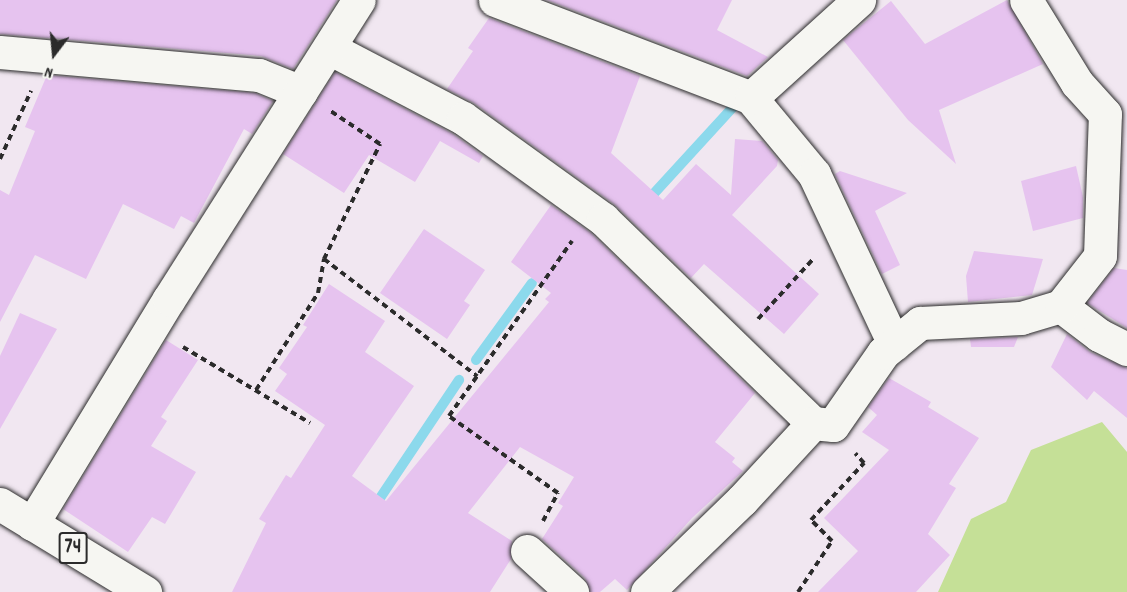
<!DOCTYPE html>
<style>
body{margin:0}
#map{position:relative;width:1127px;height:592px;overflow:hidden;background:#f1e7f1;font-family:Dekko,sans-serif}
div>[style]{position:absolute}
.green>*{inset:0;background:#c5e097}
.stream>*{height:10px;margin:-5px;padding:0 5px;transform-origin:5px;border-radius:5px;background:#8cd9ec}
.building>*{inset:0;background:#e6c3ef}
.path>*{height:4px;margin-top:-2px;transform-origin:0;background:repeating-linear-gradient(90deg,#2b2b2b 0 6px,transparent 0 10.5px)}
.roads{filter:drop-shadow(0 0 2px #2b2b2b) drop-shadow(0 0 2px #2b2b2b)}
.minor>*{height:33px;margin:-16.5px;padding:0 16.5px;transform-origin:16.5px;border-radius:16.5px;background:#f6f6f2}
.major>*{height:33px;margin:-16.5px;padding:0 16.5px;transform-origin:16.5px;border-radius:16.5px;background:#f6f6f2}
span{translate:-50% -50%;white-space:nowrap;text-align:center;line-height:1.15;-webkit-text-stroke:4.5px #f6f6f2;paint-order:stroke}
.shield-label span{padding:2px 4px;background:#f6f6f2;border:2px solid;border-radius:4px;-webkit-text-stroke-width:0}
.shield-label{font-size:21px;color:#2b2b2b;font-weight:700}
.north{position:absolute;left:24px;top:24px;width:60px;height:60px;-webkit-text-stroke:4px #f6f6f2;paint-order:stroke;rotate:196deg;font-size:16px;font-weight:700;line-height:24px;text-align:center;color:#2b2b2b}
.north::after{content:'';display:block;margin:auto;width:21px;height:27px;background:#2b2b2b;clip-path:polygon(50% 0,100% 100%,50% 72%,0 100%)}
</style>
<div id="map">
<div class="green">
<div style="clip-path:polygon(1102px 422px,1127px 452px,1127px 592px,938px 592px,971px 519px,1006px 502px,1031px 450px)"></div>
</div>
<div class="stream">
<div style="left:647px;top:201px;width:132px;rotate:-47.5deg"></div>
<div style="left:476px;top:360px;width:95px;rotate:-54deg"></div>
<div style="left:374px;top:507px;width:153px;rotate:-56.2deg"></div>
</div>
<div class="building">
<div style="clip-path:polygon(0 0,337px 0,293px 69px,261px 56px,0 34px)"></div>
<div style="clip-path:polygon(547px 0,732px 0,717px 30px,768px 57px,747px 76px)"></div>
<div style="clip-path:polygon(1007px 0,1043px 64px,939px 110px,956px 164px,908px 120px,843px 40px,891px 1px,925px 44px)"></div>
<div style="clip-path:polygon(489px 18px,640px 76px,611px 153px,663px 200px,696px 164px,731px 195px,735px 139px,762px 141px,778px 160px,777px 166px,732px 215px,819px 294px,784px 334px,704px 264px,691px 278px,614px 204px,474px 103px,447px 89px,473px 51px,468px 48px)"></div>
<div style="clip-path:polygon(335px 72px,453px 134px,483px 156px,479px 163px,440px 141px,415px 182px,369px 155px,344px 193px,283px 154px)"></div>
<div style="clip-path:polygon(47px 75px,255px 93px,273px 101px,252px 134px,244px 129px,194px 223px,181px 216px,174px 229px,123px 204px,86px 279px,35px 255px,0 322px,0 190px,9px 195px,35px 131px,25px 127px)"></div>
<div style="clip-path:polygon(1076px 166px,1083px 197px,1083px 218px,1033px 231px,1021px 181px)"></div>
<div style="clip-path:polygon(840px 171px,907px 193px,875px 211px,900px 265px,882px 274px,835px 174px)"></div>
<div style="clip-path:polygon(551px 205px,591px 233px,755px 393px,715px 442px,735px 458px,732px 462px,743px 471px,692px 518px,627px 590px,615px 579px,600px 592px,590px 592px,585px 578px,542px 539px,563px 506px,558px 503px,574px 477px,520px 447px,468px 513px,512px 541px,511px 559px,490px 592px,232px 592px,266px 523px,259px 519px,286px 475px,291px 478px,325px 425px,275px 391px,287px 374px,279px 368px,307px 327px,303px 325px,329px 284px,385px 321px,365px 352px,414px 386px,352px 476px,386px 501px,549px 302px,545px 299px,551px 293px,511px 262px)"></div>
<div style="clip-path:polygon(424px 229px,485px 270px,464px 301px,470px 305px,447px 339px,380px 293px)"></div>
<div style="clip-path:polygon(974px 251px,1043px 259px,1032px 295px,968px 302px,966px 276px)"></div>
<div style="clip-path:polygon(1114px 268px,1127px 270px,1127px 328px,1087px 303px)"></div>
<div style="clip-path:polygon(20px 313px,57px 329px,0 429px,0 356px)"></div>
<div style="clip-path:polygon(1067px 334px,1090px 352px,1127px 368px,1127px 418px,1094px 391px,1087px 400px,1051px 367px)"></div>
<div style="clip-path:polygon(1018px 337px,1014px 347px,971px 347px,970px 339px)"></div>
<div style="clip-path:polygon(166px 340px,198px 360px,161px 417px,167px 421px,151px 446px,196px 472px,165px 524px,152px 517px,128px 552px,63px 509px)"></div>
<div style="clip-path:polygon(889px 378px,931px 402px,928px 407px,979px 438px,949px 484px,956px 488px,928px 534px,950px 555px,916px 592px,818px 592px,858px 551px,824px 518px,889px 450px,862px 432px,877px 415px,868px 407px)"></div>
</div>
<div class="path">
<div style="left:0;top:159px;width:75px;rotate:-65.5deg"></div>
<div style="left:324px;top:259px;width:193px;rotate:37.4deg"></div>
<div style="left:758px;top:319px;width:83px;rotate:-47.4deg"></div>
<div style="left:183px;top:347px;width:148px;rotate:30.9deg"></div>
<div style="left:256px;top:390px;width:115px;rotate:-57.4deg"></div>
<div style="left:318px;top:293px;width:35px;rotate:-80deg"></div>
<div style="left:324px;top:259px;width:128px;rotate:-64deg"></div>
<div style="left:380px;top:144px;width:61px;rotate:-146.3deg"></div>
<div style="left:543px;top:521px;width:32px;rotate:-62deg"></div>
<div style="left:558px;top:493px;width:133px;rotate:-144.8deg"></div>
<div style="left:449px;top:416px;width:214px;rotate:-54.9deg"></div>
<div style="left:798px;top:592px;width:61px;rotate:-56.3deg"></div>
<div style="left:832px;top:541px;width:30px;rotate:-135deg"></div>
<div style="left:811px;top:520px;width:78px;rotate:-47.1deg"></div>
<div style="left:864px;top:463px;width:13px;rotate:-132deg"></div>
</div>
<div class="roads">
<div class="minor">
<div style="left:495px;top:0;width:274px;rotate:20.9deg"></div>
<div style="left:751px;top:98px;width:99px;rotate:50.3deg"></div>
<div style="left:814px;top:174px;width:188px;rotate:64.8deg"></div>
<div style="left:329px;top:48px;width:151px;rotate:27.6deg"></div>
<div style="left:463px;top:118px;width:173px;rotate:35.8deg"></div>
<div style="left:603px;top:219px;width:293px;rotate:44.2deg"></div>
<div style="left:0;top:52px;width:260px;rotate:5.1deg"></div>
<div style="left:259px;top:75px;width:45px;rotate:22deg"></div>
<div style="left:751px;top:98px;width:146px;rotate:-42.2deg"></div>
<div style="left:1061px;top:306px;width:48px;rotate:37.3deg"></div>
<div style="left:1099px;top:335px;width:31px;rotate:27deg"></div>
<div style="left:32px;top:524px;width:263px;rotate:-58.7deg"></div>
<div style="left:169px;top:299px;width:354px;rotate:-57.6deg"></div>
<div style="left:527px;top:551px;width:61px;rotate:42.3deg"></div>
<div style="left:647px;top:592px;width:132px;rotate:-44.1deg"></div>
<div style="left:742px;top:500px;width:105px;rotate:-47.3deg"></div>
<div style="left:813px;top:423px;width:20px;rotate:6deg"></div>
<div style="left:833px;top:425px;width:88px;rotate:-55.2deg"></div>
<div style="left:883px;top:353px;width:48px;rotate:-39deg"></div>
<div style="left:920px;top:323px;width:101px;rotate:-2.8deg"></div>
<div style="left:1021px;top:318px;width:42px;rotate:-16.7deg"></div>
<div style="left:1061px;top:306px;width:63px;rotate:-52deg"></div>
<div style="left:1100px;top:256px;width:142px;rotate:-88deg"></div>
<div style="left:1105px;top:114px;width:42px;rotate:-132.1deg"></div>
<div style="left:1077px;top:83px;width:97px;rotate:-121.6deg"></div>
</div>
<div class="major">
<div style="left:0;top:504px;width:170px;rotate:31.3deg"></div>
</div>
</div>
<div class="shield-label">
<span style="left:73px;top:548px">74</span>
</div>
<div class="north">N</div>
</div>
